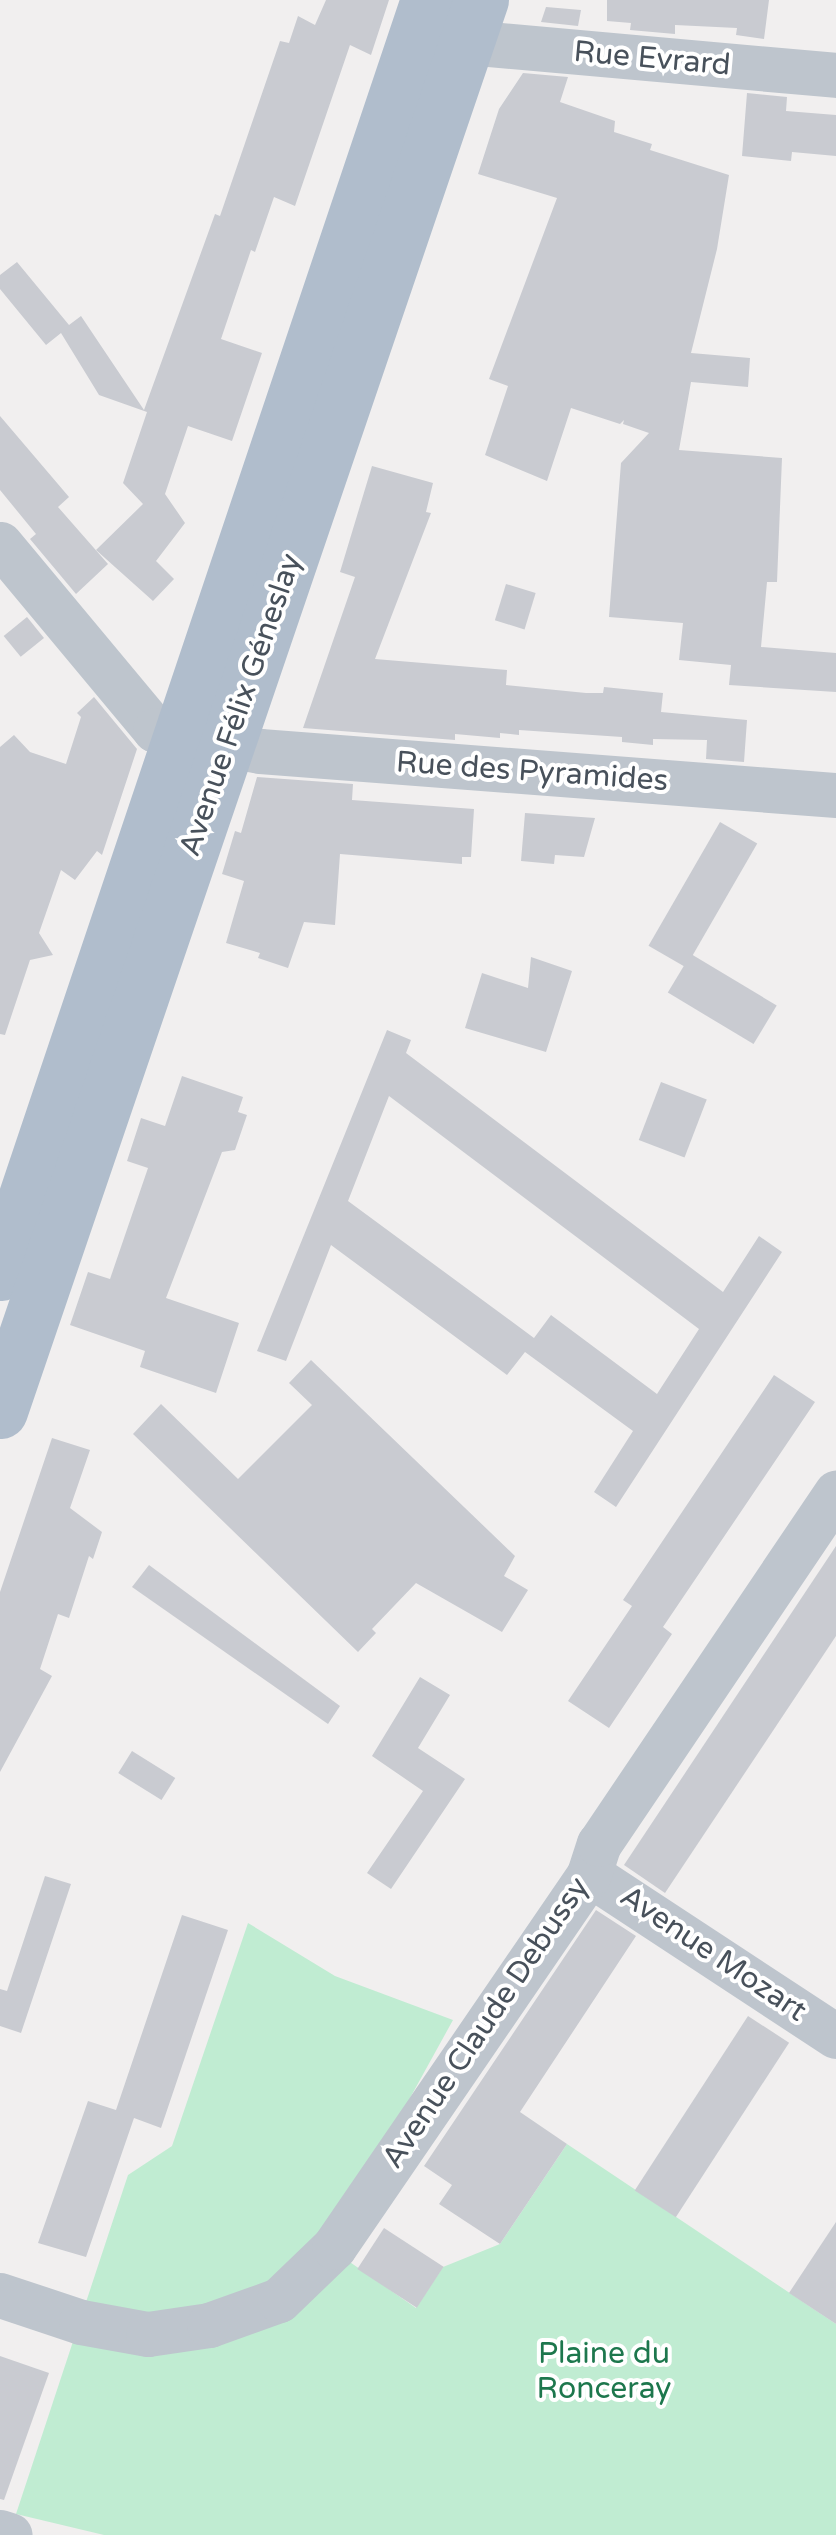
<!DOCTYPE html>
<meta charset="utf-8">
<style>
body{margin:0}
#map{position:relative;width:836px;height:2535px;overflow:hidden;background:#f1efef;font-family:"Varela Round",sans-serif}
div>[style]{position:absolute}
.green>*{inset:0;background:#c0ecd2}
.building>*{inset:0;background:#c9cbd1;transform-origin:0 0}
.minor>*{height:45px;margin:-22.5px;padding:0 22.5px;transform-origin:22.5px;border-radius:22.5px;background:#bec5cd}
.major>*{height:55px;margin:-27.5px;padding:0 27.5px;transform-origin:27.5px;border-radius:27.5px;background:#b0bdcc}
span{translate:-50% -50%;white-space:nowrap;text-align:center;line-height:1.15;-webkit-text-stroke:8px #fff;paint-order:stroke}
.street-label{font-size:30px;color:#48515b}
.park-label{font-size:30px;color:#1d774d}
</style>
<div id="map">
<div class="green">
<div style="clip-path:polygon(248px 1923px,335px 1976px,453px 2020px,389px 2136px,321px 2242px,416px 2308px,443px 2267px,500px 2244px,567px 2144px,836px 2324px,836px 2535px,104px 2535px,16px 2514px,128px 2175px,172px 2146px)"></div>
</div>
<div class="building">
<div style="clip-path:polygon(326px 0,389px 0,371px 55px,350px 45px,295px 206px,274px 197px,255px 252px,251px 250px,221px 339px,262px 353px,232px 441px,188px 426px,165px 494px,185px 523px,156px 561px,174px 579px,153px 601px,96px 550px,143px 504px,123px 483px,147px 412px,99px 395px,61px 333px,46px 345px,0 289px,0 275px,17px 262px,69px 325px,81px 316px,144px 410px,215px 214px,220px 216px,280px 41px,289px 43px,298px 16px,315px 25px)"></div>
<div style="clip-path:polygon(607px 0,769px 0,764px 39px,736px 35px,737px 28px,675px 25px,675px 34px,630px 30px,631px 23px,607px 21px)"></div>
<div style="clip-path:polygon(546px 7px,581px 10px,578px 26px,541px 22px)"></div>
<div style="clip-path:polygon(523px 73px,568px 77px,560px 102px,615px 121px,614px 132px,652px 144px,650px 150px,729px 175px,717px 249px,691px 353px,750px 358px,748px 387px,691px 382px,679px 450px,782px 458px,777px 582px,767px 582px,761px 647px,836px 653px,836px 692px,729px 685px,731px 665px,679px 660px,683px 623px,609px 617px,621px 463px,649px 433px,623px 424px,624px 420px,620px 424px,571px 408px,547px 481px,485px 455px,508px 386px,489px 379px,557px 198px,478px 174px,499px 109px)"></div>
<div style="clip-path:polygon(747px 93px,787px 97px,786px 111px,836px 115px,836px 156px,792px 152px,791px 161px,742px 156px)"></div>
<div style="clip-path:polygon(0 416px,69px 497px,58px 507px,108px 564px,76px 594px,30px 539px,36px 534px,0 490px)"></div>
<div style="clip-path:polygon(372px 466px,433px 483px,426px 512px,431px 513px,375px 659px,507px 670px,506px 685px,586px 693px,603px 693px,604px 687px,663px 693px,661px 712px,747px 720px,744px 762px,706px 759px,707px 740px,653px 739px,653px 745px,622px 742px,622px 737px,519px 730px,519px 735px,500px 733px,500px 738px,455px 734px,455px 740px,303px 728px,355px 577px,340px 572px)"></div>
<div style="left:506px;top:584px;width:31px;height:38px;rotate:17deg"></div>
<div style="left:27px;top:617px;width:27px;height:30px;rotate:51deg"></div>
<div style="clip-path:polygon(94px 697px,137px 749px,102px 855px,97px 851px,75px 880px,61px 870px,39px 933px,53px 955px,30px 960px,5px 1035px,0 1034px,0 747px,14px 735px,30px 752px,66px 764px,81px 717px,77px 713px)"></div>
<div style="clip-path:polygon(257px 777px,353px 784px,352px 800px,474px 809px,471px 857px,462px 857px,462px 864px,340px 854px,335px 925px,304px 922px,288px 968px,258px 958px,260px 953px,226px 943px,244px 881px,222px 874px,235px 831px,241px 833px)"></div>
<div style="clip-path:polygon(525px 813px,595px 818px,584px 857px,555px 855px,554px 864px,521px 861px)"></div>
<div style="left:720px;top:822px;width:43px;height:143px;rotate:30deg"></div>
<div style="left:691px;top:954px;width:100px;height:45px;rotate:31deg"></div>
<div style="clip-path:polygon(531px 957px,572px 971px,546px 1052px,465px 1028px,482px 973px,528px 988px)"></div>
<div style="clip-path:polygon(evenodd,387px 1030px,411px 1040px,406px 1053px,723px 1292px,759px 1236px,782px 1252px,616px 1507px,594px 1492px,633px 1431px,525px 1352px,507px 1375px,331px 1245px,286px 1361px,257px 1351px,387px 1030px,389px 1096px,699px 1329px,657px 1394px,551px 1315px,534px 1338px,348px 1201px,389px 1096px)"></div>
<div style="clip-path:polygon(182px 1076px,243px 1097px,238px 1112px,247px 1115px,235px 1150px,222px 1152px,166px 1298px,239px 1323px,216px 1393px,140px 1367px,145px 1351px,70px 1325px,88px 1272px,110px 1279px,148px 1168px,127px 1161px,141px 1118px,165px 1126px)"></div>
<div style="left:661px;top:1082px;width:49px;height:62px;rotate:21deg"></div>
<div style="clip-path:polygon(311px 1360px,515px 1556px,504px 1576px,528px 1590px,502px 1632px,416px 1583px,372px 1629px,376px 1633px,358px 1652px,133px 1434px,161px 1404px,238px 1479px,312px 1405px,289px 1383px)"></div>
<div style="clip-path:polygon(774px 1375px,815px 1402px,663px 1627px,672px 1634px,609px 1728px,568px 1701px,632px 1606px,623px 1600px)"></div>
<div style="clip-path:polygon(52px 1438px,90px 1450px,70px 1508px,102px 1532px,93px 1559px,89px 1556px,69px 1618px,58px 1614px,40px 1669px,52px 1676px,0 1772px,0 1592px)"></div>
<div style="clip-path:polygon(836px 1546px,836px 1636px,665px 1893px,624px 1865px)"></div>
<div style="clip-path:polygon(149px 1565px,340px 1706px,328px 1724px,132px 1587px)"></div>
<div style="clip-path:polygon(420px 1677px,450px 1695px,418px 1748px,465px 1779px,391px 1889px,367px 1873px,423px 1791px,372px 1756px)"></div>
<div style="left:132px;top:1751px;width:51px;height:26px;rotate:32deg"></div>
<div style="clip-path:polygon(45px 1876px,71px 1884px,21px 2033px,0 2026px,0 1989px,7px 1991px)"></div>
<div style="clip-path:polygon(596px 1910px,636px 1936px,520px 2112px,567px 2144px,500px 2244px,439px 2204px,452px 2185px,424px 2166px)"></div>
<div style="clip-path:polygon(182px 1915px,228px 1930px,161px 2128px,134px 2118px,86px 2257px,38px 2243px,88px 2101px,116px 2110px)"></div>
<div style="left:748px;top:2016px;width:49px;height:208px;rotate:33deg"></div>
<div style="clip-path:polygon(836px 2222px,836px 2324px,789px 2293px)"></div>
<div style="left:384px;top:2228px;width:71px;height:49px;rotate:33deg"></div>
<div style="clip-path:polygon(0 2356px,49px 2373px,4px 2500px,0 2499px)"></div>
</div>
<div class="minor">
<div style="left:436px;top:29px;width:44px;rotate:18.4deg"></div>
<div style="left:478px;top:43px;width:359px;rotate:5.1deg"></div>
<div style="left:0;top:544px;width:242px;rotate:50.2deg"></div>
<div style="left:155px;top:730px;width:26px;rotate:16deg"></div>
<div style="left:180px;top:737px;width:81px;rotate:9.9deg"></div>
<div style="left:260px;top:751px;width:578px;rotate:4.37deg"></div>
<div style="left:589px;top:1874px;width:295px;rotate:33.3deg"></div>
<div style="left:0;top:2295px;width:85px;rotate:18.4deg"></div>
<div style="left:81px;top:2322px;width:68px;rotate:10.2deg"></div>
<div style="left:148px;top:2334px;width:62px;rotate:-8.4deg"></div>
<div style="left:209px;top:2325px;width:74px;rotate:-19.7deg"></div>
<div style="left:279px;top:2300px;width:76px;rotate:-43.9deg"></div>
<div style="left:334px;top:2247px;width:452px;rotate:-55.6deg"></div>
<div style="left:589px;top:1874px;width:32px;rotate:-72deg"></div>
<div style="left:599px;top:1844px;width:424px;rotate:-56deg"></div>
<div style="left:0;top:2532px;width:10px;rotate:17deg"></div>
</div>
<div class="major">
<div style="left:0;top:1273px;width:1343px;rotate:-71.42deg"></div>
<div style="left:0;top:1411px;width:1491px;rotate:-71.18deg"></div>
</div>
<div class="street-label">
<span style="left:652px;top:59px;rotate:5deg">Rue Evrard</span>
<span style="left:241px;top:705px;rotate:-71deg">Avenue Félix Géneslay</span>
<span style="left:532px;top:772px;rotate:4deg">Rue des Pyramides</span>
<span style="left:713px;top:1954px;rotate:34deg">Avenue Mozart</span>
<span style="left:486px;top:2023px;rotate:-56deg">Avenue Claude Debussy</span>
</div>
<div class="park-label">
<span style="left:604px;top:2371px">Plaine du<br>Ronceray</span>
</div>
</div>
